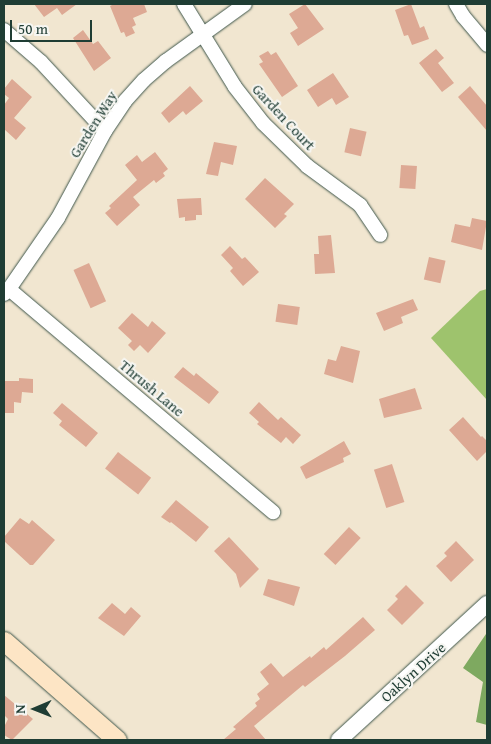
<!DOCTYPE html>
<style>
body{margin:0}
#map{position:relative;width:491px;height:744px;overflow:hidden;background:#f1e6d0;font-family:"Gentium Book Plus",serif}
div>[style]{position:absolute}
.green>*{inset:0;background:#9ec36d}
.forest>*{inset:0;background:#7ea960}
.building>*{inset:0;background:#dda994;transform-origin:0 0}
.roads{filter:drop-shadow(0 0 1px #3e564b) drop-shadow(0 0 1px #3e564b)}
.minor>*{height:14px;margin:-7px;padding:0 7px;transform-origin:7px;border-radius:7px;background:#fff}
.tertiary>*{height:16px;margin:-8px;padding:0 8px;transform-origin:8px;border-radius:8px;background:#fff}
.secondary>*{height:19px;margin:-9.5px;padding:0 9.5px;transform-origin:9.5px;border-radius:9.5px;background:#fde5c5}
span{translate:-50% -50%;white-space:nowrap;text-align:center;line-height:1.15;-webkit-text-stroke:4px #f6f6f2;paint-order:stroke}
.street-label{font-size:15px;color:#1f3d34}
.frame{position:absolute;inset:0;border:5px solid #1f3d34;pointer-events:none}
.north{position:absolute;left:10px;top:684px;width:50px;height:50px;-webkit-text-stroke:4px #f6f6f2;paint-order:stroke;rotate:269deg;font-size:14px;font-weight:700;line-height:20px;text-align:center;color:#1f3d34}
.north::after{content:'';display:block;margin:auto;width:18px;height:22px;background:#1f3d34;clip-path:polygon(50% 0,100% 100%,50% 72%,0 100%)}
.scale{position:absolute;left:10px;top:20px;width:82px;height:22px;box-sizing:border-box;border:2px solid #1f3d34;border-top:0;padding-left:6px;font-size:15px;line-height:18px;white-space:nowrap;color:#1f3d34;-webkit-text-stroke:4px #f6f6f2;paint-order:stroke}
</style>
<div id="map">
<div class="green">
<div style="clip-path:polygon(487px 289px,487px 400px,431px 338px,480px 291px)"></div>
</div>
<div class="forest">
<div style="clip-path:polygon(486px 634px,487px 639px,487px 725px,476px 722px,483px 682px,463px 668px)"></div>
</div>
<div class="building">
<div style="clip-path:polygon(34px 4px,77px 4px,62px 15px,57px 8px,44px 17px)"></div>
<div style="clip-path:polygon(114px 4px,144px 4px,147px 12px,133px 18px,136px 25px,132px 27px,135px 33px,126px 37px,124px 32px,121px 33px,110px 6px)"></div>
<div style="clip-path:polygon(305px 4px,324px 29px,298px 46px,290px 33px,298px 28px,289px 14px)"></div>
<div style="clip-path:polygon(411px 4px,420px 28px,424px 26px,429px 39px,412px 45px,408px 35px,404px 36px,395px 10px)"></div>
<div style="clip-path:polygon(83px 30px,93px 44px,98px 41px,111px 58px,94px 71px,73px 38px)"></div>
<div style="clip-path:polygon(436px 49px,444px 58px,438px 63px,454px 83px,442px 92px,419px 63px)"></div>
<div style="clip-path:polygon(268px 51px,271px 55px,276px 52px,298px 86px,282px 97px,259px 64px,263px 62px,259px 56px)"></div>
<div style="clip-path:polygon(333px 73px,349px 97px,336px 105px,332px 98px,318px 107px,307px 90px)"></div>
<div style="clip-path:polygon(12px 79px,32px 97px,14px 118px,26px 128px,16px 140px,4px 129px,4px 105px,9px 98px,4px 94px,4px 89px)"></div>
<div style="clip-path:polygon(190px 86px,203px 101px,186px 115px,183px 111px,169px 123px,161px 113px)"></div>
<div style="clip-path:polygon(470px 86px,487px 106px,487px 131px,458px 97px)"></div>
<div style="left:350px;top:128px;width:17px;height:25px;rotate:13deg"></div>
<div style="clip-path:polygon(214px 142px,237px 146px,233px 165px,221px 162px,218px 176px,206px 174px)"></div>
<div style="clip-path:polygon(155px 152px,168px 169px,163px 173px,165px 176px,156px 183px,154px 180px,133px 197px,140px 205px,117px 226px,105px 213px,111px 208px,109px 206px,137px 180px,125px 165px,137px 155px,142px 162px)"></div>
<div style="left:401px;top:165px;width:16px;height:23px;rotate:4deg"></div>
<div style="clip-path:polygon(265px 178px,294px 204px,284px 214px,287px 216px,275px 228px,245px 199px)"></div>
<div style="clip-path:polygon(201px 198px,202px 215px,196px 215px,196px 220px,185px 221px,185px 217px,179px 218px,177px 199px)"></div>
<div style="clip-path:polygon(472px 218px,487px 221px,482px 250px,451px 242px,455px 224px,470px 227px)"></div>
<div style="clip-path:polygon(331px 235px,335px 273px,315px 274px,314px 254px,319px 254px,318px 236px)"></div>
<div style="clip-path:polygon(230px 246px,242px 259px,245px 257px,259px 272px,243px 286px,230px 271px,233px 268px,221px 255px)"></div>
<div style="left:429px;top:257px;width:17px;height:23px;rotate:13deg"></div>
<div style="left:89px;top:263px;width:42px;height:17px;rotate:66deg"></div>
<div style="clip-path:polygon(413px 299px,418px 310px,401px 317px,403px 323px,384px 331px,376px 313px)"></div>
<div style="left:278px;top:304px;width:22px;height:18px;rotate:8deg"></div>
<div style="clip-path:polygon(132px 313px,148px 327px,152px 321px,166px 333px,148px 353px,140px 345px,134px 351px,128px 345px,132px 341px,118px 328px)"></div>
<div style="clip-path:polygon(341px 346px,360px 351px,353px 383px,324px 374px,328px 359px,336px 361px)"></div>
<div style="clip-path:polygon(183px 367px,194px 376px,196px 373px,219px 392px,209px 404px,174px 377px)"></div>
<div style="clip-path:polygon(19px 378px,33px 379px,33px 393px,22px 392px,21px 403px,14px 402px,14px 413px,4px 413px,4px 381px,19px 381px)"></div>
<div style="clip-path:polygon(415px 388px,422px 409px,384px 418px,379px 399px)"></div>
<div style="clip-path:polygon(259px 402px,278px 420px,281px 417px,301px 435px,293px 444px,286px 437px,281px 443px,257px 424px,259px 422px,249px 413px)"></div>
<div style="clip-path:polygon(62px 403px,98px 433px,86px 447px,59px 425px,62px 421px,53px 413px)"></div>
<div style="clip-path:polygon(463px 417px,481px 437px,482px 436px,487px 441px,487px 451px,477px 461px,449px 430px)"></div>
<div style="clip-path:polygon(344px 441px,351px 454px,343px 458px,344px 462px,306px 479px,300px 467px)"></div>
<div style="left:118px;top:452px;width:42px;height:21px;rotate:38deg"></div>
<div style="left:392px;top:464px;width:40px;height:19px;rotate:72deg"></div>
<div style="clip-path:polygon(176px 500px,209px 527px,196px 542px,171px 522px,170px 523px,161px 517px)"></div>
<div style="clip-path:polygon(20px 518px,29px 524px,32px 520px,55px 540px,33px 565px,30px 565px,4px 541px,4px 537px)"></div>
<div style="left:349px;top:527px;width:16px;height:37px;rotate:43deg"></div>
<div style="clip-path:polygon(229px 537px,259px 569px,240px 588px,236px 574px,214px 551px)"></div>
<div style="clip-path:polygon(456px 541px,474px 560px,451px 582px,436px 566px,447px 556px,444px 553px)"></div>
<div style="clip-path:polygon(268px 579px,300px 587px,294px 606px,263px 595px)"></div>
<div style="clip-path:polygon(406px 585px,424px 603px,402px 625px,387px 610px,398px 599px,395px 596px)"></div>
<div style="clip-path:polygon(112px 603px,125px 614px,131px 607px,141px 616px,124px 636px,98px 618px)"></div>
<div style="clip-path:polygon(363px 617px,375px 630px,345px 656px,305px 687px,303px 685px,254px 726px,266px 740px,223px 740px,236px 729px,233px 727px,257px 706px,255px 703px,260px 699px,257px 694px,269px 684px,260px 672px,271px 663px,283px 677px,310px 656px,311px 658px,324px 647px,326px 650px)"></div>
<div style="clip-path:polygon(4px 695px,33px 719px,12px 740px,4px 735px,4px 727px,8px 719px,4px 715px)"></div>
</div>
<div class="roads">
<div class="minor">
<div style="left:184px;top:4px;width:97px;rotate:58.4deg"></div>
<div style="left:235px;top:87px;width:46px;rotate:52.1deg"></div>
<div style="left:263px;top:123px;width:62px;rotate:44.3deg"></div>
<div style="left:307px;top:166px;width:66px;rotate:36.3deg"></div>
<div style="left:360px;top:205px;width:36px;rotate:56deg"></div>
<div style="left:456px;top:4px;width:14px;rotate:60deg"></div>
<div style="left:463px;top:16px;width:38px;rotate:50deg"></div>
<div style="left:4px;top:30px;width:49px;rotate:40.9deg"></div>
<div style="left:41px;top:62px;width:94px;rotate:47.2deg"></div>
<div style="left:9px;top:289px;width:346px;rotate:40.2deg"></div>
<div style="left:4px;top:294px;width:7px;rotate:-45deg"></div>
<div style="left:9px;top:289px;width:86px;rotate:-55.4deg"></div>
<div style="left:58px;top:218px;width:99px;rotate:-61.6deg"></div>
<div style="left:105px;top:131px;width:36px;rotate:-56deg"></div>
<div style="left:125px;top:101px;width:28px;rotate:-48deg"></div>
<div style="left:144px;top:80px;width:29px;rotate:-41deg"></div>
<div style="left:166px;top:61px;width:97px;rotate:-35.8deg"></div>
</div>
<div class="tertiary">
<div style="left:339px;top:740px;width:201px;rotate:-42.6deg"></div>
</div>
<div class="secondary">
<div style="left:4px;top:641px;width:150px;rotate:41.2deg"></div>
</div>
</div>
<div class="street-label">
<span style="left:284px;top:117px;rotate:47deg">Garden Court</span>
<span style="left:93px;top:124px;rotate:-58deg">Garden Way</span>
<span style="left:152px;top:388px;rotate:40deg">Thrush Lane</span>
<span style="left:413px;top:672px;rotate:-42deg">Oaklyn Drive</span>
</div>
<div class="frame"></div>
<div class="north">N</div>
<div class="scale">50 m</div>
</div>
